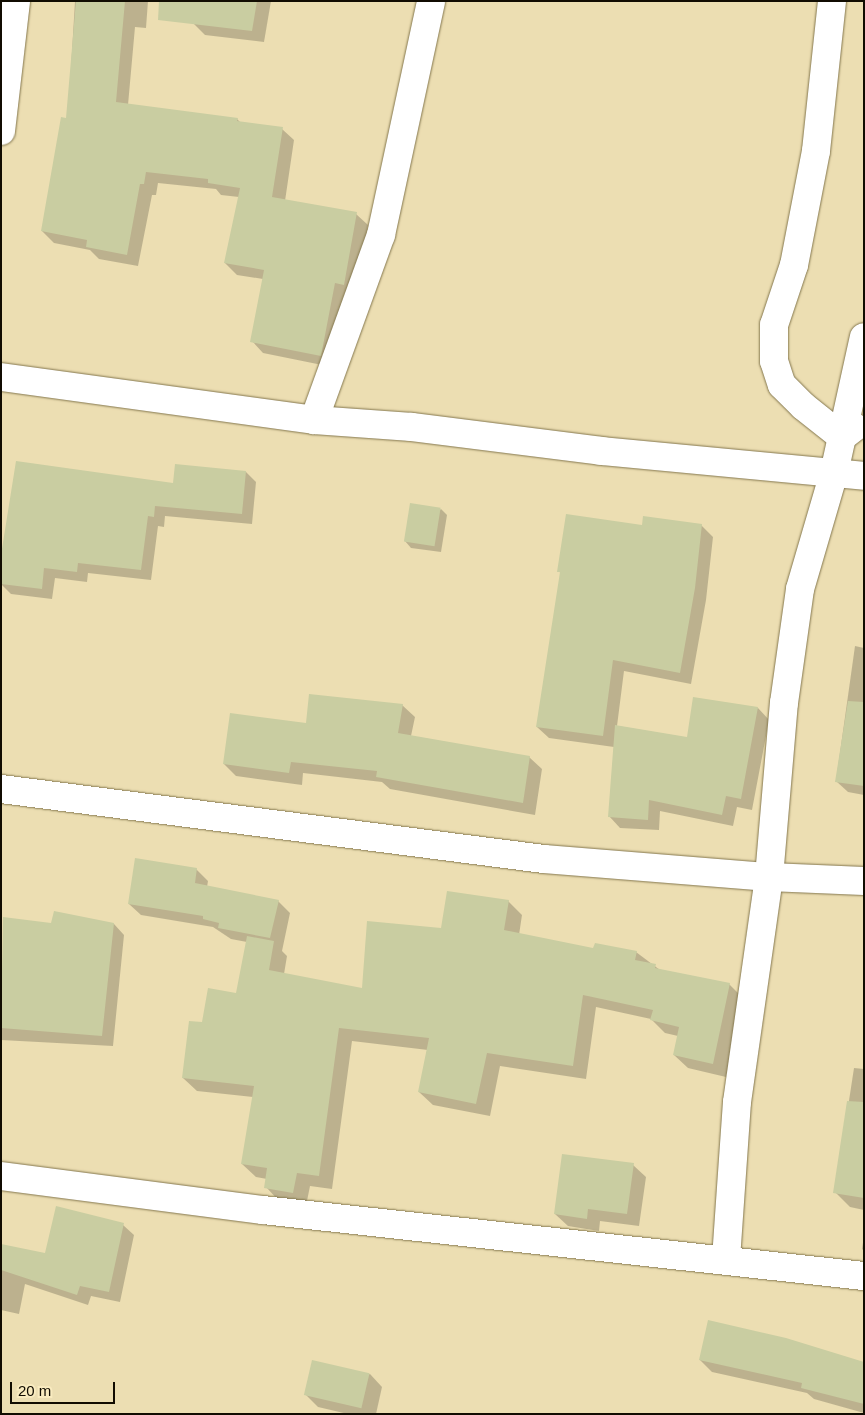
<!DOCTYPE html>
<style>
body{margin:0}
#map{position:relative;width:865px;height:1415px;overflow:hidden;background:#ecdeb2;font-family:Arial,sans-serif}
div>[style]{position:absolute}
.shadow>*{inset:0;background:#0003}
.building>*{inset:0;background:#c9cda1;transform-origin:0 0}
.roads{filter:drop-shadow(0 0 1px #84774e) drop-shadow(0 0 1px #84774e)}
.minor>*{height:28px;margin:-14px;padding:0 14px;transform-origin:14px;border-radius:14px;background:#fff}
span{translate:-50% -50%;white-space:nowrap;text-align:center;line-height:1.15;-webkit-text-stroke:4.5px #f9ebbf;paint-order:stroke}
.frame{position:absolute;inset:0;border:2px solid #110c01;pointer-events:none}
.scale{position:absolute;left:10px;top:1382px;width:105px;height:22px;box-sizing:border-box;border:2px solid #110c01;border-top:0;padding-left:6px;font-size:15px;line-height:18px;white-space:nowrap;color:#110c01;-webkit-text-stroke:4px #f9ebbf;paint-order:stroke}
</style>
<div id="map">
<div class="shadow">
<div style="clip-path:polygon(75px 1px,148px 1px,146px 28px,135px 27px,128px 105px,237px 119px,241px 123px,282px 129px,294px 140px,285px 201px,356px 214px,368px 225px,356px 296px,332px 367px,263px 353px,252px 341px,263px 279px,237px 275px,225px 263px,239px 197px,221px 195px,216px 189px,158px 183px,156px 195px,152px 195px,138px 266px,99px 259px,90px 250px,54px 243px,42px 231px,68px 119px)"></div>
<div style="clip-path:polygon(195px 1px,271px 1px,264px 42px,205px 35px,193px 23px)"></div>
<div style="clip-path:polygon(246px 472px,256px 482px,252px 524px,165px 516px,164px 527px,158px 526px,151px 580px,88px 573px,87px 582px,55px 578px,52px 599px,11px 594px,1px 584px,1px 575px,174px 484px)"></div>
<div style="clip-path:polygon(441px 509px,447px 515px,441px 552px,411px 548px,405px 541px)"></div>
<div style="clip-path:polygon(701px 525px,713px 537px,706px 600px,691px 684px,624px 671px,617px 726px,688px 738px,758px 708px,769px 720px,752px 810px,737px 807px,733px 826px,660px 811px,659px 830px,620px 828px,609px 816px,614px 747px,549px 738px,537px 727px,561px 574px,559px 571px,643px 527px)"></div>
<div style="clip-path:polygon(855px 646px,864px 648px,864px 795px,848px 792px,836px 781px)"></div>
<div style="clip-path:polygon(402px 705px,415px 717px,411px 736px,529px 757px,542px 769px,535px 815px,390px 789px,382px 782px,303px 773px,302px 785px,236px 776px,224px 764px,307px 725px)"></div>
<div style="clip-path:polygon(196px 869px,208px 881px,207px 887px,278px 901px,290px 913px,282px 951px,287px 956px,284px 974px,363px 989px,442px 929px,508px 901px,522px 915px,519px 935px,594px 949px,636px 952px,660px 970px,729px 984px,743px 998px,726px 1077px,688px 1068px,674px 1055px,678px 1036px,665px 1033px,651px 1019px,596px 1007px,586px 1079px,500px 1066px,490px 1116px,433px 1105px,419px 1092px,428px 1050px,352px 1041px,332px 1189px,310px 1186px,306px 1206px,279px 1201px,266px 1187px,267px 1179px,256px 1177px,242px 1164px,253px 1097px,197px 1091px,183px 1078px,203px 1023px,237px 994px,247px 942px,231px 939px,213px 927px,141px 915px,129px 904px)"></div>
<div style="clip-path:polygon(4px 918px,52px 925px,114px 924px,124px 935px,113px 1046px,1px 1040px)"></div>
<div style="clip-path:polygon(854px 1068px,864px 1069px,864px 1210px,850px 1207px,835px 1192px)"></div>
<div style="clip-path:polygon(633px 1165px,646px 1177px,639px 1226px,600px 1221px,599px 1231px,568px 1226px,555px 1214px)"></div>
<div style="clip-path:polygon(123px 1225px,134px 1235px,120px 1302px,91px 1296px,88px 1305px,25px 1284px,19px 1314px,1px 1310px,1px 1245px,46px 1254px)"></div>
<div style="clip-path:polygon(864px 1236px,864px 1251px,862px 1249px)"></div>
<div style="clip-path:polygon(700px 1360px,864px 1363px,864px 1413px,814px 1399px,807px 1393px,712px 1372px)"></div>
<div style="clip-path:polygon(370px 1374px,382px 1387px,376px 1414px,348px 1414px,318px 1407px,306px 1395px)"></div>
</div>
<div class="building">
<div style="clip-path:polygon(76px 1px,125px 1px,116px 102px,238px 118px,237px 121px,283px 127px,272px 197px,357px 212px,344px 285px,335px 283px,321px 356px,250px 342px,264px 270px,224px 263px,240px 188px,208px 183px,208px 179px,146px 172px,144px 184px,140px 184px,127px 255px,86px 247px,87px 240px,41px 231px,61px 117px,66px 118px)"></div>
<div style="clip-path:polygon(159px 1px,257px 1px,252px 31px,158px 20px)"></div>
<div style="clip-path:polygon(16px 461px,173px 483px,175px 464px,246px 471px,242px 514px,155px 506px,154px 517px,148px 516px,141px 570px,78px 563px,77px 572px,44px 568px,42px 589px,1px 584px,1px 555px)"></div>
<div style="left:410px;top:503px;width:31px;height:39px;rotate:9deg"></div>
<div style="clip-path:polygon(566px 514px,642px 525px,643px 516px,702px 524px,695px 588px,680px 673px,613px 660px,603px 736px,536px 727px,560px 572px,557px 572px)"></div>
<div style="clip-path:polygon(309px 694px,403px 704px,398px 733px,530px 756px,523px 803px,376px 777px,377px 771px,291px 762px,289px 773px,223px 764px,230px 713px,306px 723px)"></div>
<div style="clip-path:polygon(693px 697px,758px 707px,741px 799px,726px 796px,722px 815px,649px 800px,648px 820px,608px 817px,615px 725px,687px 737px)"></div>
<div style="clip-path:polygon(848px 701px,864px 702px,864px 786px,835px 782px)"></div>
<div style="clip-path:polygon(135px 858px,197px 868px,195px 883px,279px 900px,270px 938px,218px 928px,219px 923px,203px 919px,203px 916px,128px 904px)"></div>
<div style="clip-path:polygon(447px 891px,509px 900px,504px 930px,593px 948px,595px 943px,637px 951px,635px 960px,656px 964px,655px 968px,730px 983px,713px 1064px,673px 1055px,679px 1027px,650px 1020px,653px 1010px,583px 995px,573px 1066px,487px 1053px,476px 1104px,418px 1092px,429px 1038px,339px 1028px,319px 1176px,297px 1173px,293px 1193px,264px 1188px,267px 1168px,241px 1164px,254px 1086px,182px 1078px,189px 1021px,202px 1022px,208px 988px,236px 993px,247px 936px,274px 941px,269px 970px,362px 988px,367px 921px,441px 928px)"></div>
<div style="clip-path:polygon(54px 911px,114px 923px,102px 1036px,1px 1028px,3px 917px,51px 923px)"></div>
<div style="clip-path:polygon(847px 1101px,864px 1102px,864px 1198px,833px 1193px)"></div>
<div style="clip-path:polygon(562px 1154px,634px 1163px,627px 1214px,588px 1209px,587px 1219px,554px 1214px)"></div>
<div style="clip-path:polygon(56px 1206px,124px 1223px,109px 1292px,80px 1286px,77px 1295px,1px 1270px,1px 1244px,45px 1253px)"></div>
<div style="clip-path:polygon(708px 1320px,786px 1338px,864px 1362px,864px 1404px,801px 1388px,802px 1383px,699px 1360px)"></div>
<div style="left:312px;top:1360px;width:59px;height:36px;rotate:13deg"></div>
</div>
<div class="roads">
<div class="minor">
<div style="left:832px;top:1px;width:151px;rotate:96.1deg"></div>
<div style="left:816px;top:151px;width:116px;rotate:100.9deg"></div>
<div style="left:794px;top:265px;width:63px;rotate:108.4deg"></div>
<div style="left:774px;top:325px;width:36px;rotate:90deg"></div>
<div style="left:774px;top:361px;width:25px;rotate:72deg"></div>
<div style="left:782px;top:385px;width:30px;rotate:45deg"></div>
<div style="left:803px;top:406px;width:50px;rotate:38.5deg"></div>
<div style="left:842px;top:437px;width:16px;rotate:-38deg"></div>
<div style="left:1px;top:131px;width:131px;rotate:-83.4deg"></div>
<div style="left:1px;top:377px;width:316px;rotate:7.8deg"></div>
<div style="left:314px;top:420px;width:98px;rotate:4.1deg"></div>
<div style="left:412px;top:427px;width:191px;rotate:7.2deg"></div>
<div style="left:601px;top:451px;width:264px;rotate:5.4deg"></div>
<div style="left:314px;top:420px;width:197px;rotate:-70.1deg"></div>
<div style="left:381px;top:235px;width:239px;rotate:-77.9deg"></div>
<div style="left:1px;top:789px;width:547px;rotate:7.35deg"></div>
<div style="left:544px;top:859px;width:226px;rotate:4.6deg"></div>
<div style="left:769px;top:877px;width:95px;rotate:2.4deg"></div>
<div style="left:1px;top:1176px;width:264px;rotate:7.4deg"></div>
<div style="left:263px;top:1210px;width:605px;rotate:6.27deg"></div>
<div style="left:726px;top:1259px;width:157px;rotate:-86deg"></div>
<div style="left:737px;top:1102px;width:227px;rotate:-81.9deg"></div>
<div style="left:769px;top:877px;width:175px;rotate:-85.1deg"></div>
<div style="left:784px;top:703px;width:115px;rotate:-82deg"></div>
<div style="left:800px;top:589px;width:121px;rotate:-73.7deg"></div>
<div style="left:834px;top:473px;width:139px;rotate:-77.6deg"></div>
</div>
</div>
<div class="frame"></div>
<div class="scale">20 m</div>
</div>
